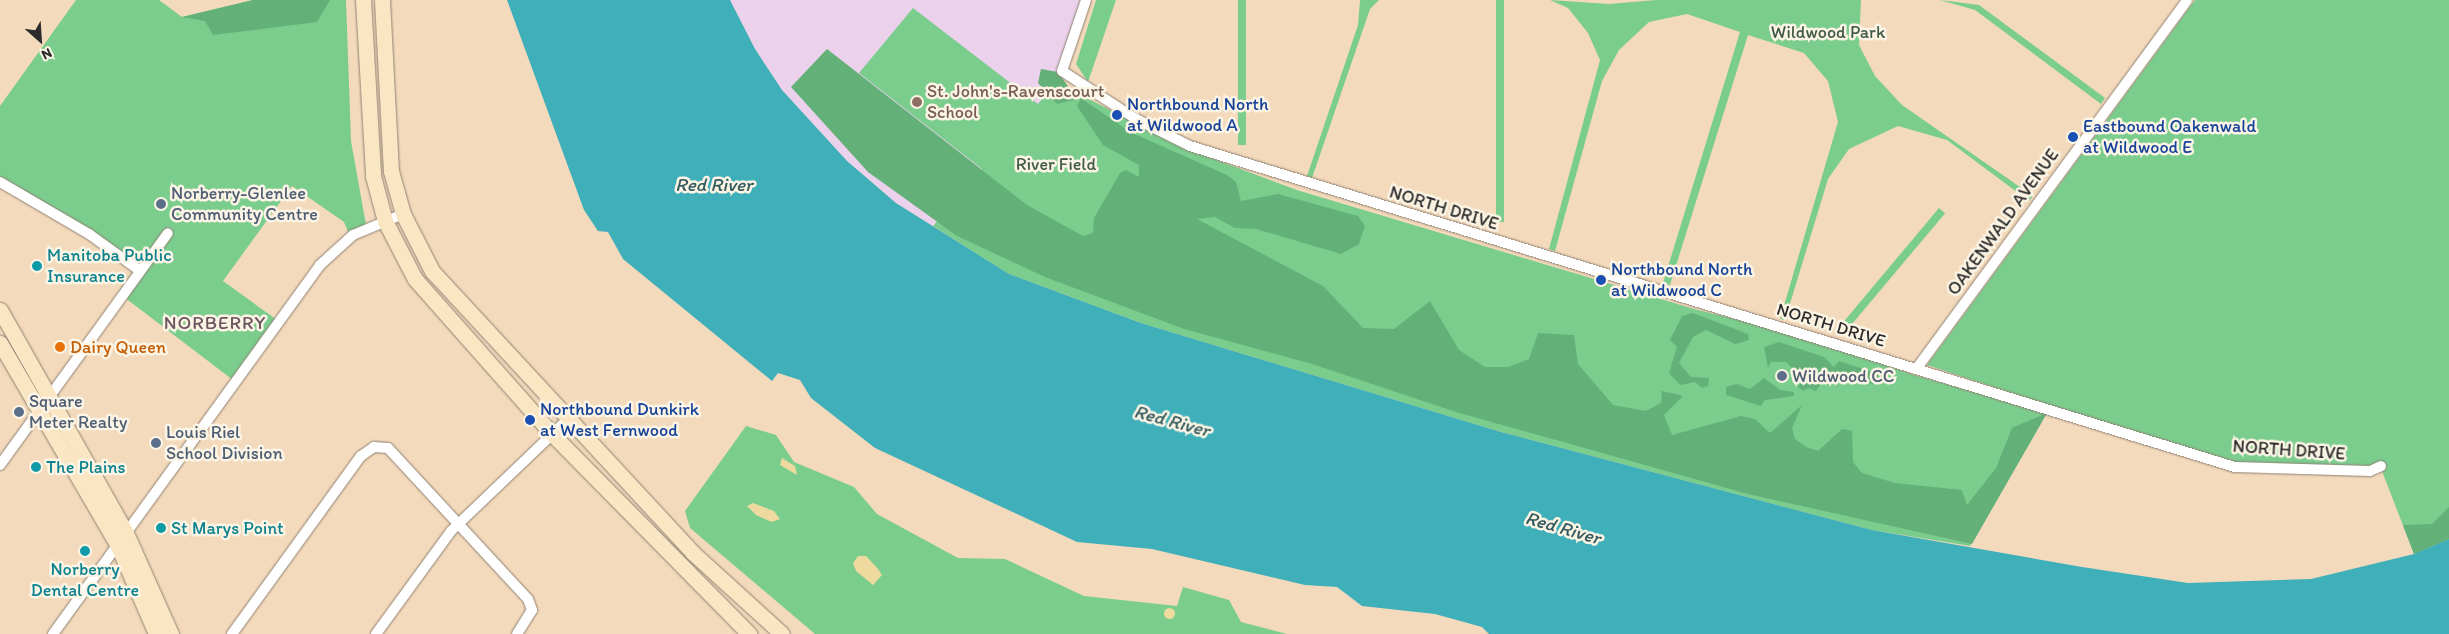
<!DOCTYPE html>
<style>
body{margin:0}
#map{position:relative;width:2449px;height:634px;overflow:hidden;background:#f4dabc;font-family:Itim,sans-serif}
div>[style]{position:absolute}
.built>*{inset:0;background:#ebd1eb}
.green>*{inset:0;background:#7bcd8e;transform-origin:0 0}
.forest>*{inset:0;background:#64b079}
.sand>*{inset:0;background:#eeda9e}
.round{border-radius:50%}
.water>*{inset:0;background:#3fafba}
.roads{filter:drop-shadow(0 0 1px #908274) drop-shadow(0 0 1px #908274)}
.minor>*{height:10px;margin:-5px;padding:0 5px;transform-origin:5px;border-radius:5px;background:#fff}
.secondary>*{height:15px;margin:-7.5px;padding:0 7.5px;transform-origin:7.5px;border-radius:7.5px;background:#fbe6c4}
.dots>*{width:14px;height:14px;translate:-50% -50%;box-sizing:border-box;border:2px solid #fcf5e5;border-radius:50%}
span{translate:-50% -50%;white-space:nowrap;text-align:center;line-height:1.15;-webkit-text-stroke:5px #fcf5e5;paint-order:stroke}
.park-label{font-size:18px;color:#435c49}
.education-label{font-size:18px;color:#785e54}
.left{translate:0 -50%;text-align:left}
.transit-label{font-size:18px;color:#164399}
.service-label{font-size:18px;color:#4e5e75}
.street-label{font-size:18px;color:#2b2b2b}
.culture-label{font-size:18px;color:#0d838f}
.food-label{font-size:18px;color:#c56008}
.water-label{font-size:19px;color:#32595d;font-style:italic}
.neighbourhood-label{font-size:19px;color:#6b555e;letter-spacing:1px}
.north{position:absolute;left:15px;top:15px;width:50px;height:50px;-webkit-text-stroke:4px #fcf5e5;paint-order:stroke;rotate:154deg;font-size:14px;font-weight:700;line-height:20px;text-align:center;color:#2b2b2b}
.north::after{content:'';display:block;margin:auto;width:18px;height:22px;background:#2b2b2b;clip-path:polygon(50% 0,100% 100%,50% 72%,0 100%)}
</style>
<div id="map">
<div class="built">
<div style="clip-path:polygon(730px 0,1091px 0,1068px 71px,933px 226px,896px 203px,847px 161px,782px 90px,755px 49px)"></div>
</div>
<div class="green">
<div style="clip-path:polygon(76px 0,159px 0,182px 17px,253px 0,346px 0,351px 141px,366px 225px,349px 234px,344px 222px,292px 186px,223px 281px,277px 320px,233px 380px,124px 297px,142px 271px,0 179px,0 106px)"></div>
<div style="clip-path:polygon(1096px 0,1116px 0,1088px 82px,1076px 64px)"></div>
<div style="left:1238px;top:0;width:8px;height:145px"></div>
<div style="clip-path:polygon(1360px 0,1379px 0,1370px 9px,1312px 178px,1307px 176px,1358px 25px)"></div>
<div style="left:1496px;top:0;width:8px;height:222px"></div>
<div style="clip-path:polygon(1550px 0,1609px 4px,1656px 0,1861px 0,1859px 45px,1875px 76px,1902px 105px,2033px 196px,2029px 201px,1947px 140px,1898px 126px,1849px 149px,1828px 179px,1785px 320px,1780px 319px,1838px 122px,1828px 81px,1804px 53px,1748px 35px,1670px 285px,1663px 283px,1740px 32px,1687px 14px,1649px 22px,1619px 50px,1602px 81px,1555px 251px,1549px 249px,1600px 60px,1588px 33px,1568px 8px)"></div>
<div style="clip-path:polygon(1940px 0,1979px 5px,2105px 98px,2101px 104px,1975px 10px)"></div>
<div style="clip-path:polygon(2195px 0,2449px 0,2449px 539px,2414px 554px,2380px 466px,2370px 471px,2235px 467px,1927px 365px)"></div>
<div style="clip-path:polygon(913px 8px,1038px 104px,1056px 82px,1182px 147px,1297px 190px,1694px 309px,1795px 334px,1911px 374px,2047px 413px,1970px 546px,1872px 530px,1501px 432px,1141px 323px,1009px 274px,933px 226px,982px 169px,859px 73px)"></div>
<div style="left:1939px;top:208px;width:8px;height:151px;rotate:40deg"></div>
<div style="clip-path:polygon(746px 426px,776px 435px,794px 462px,854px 487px,877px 514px,958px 558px,1005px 559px,1084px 596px,1177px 606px,1183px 587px,1229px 600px,1241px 622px,1287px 634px,815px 634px,690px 528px,685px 511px)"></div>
</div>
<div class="forest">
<div style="clip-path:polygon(253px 0,330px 0,317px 22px,213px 35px,205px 21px,182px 17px)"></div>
<div style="clip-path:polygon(827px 49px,1027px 205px,1083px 236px,1093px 233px,1094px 218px,1120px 173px,1126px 170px,1139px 177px,1139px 165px,1103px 145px,1077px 106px,1081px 98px,1130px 132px,1227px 175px,1236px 182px,1241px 201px,1278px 194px,1358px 216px,1365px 226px,1359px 244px,1341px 254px,1256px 229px,1235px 228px,1215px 217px,1197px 219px,1323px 286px,1363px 328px,1394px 329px,1430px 301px,1459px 350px,1485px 367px,1508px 367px,1529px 359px,1538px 333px,1574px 335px,1578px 364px,1613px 405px,1646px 411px,1661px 403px,1662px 391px,1683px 396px,1664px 415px,1672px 435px,1741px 416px,1755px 419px,1770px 433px,1802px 405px,1792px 428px,1795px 439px,1806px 447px,1818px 451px,1842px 429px,1852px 431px,1853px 462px,1862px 473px,1895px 483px,1962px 490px,1967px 505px,1996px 468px,2012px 428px,2047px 413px,1972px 544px,1748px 494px,1456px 412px,1312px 364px,1184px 329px,1045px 277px,957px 236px,868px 172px,791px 87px)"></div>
<div style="clip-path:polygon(1041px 69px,1058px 72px,1077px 99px,1057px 104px,1038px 83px)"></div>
<div style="clip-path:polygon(1693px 313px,1748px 334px,1749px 340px,1735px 344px,1706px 330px,1693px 337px,1679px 363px,1691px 377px,1709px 378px,1708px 386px,1702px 388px,1695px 382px,1680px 385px,1669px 373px,1677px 347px,1670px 340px,1682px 316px)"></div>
<div style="clip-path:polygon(1779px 342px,1824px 357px,1834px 367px,1839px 361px,1878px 374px,1879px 380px,1873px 384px,1839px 376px,1821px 383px,1816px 391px,1808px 388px,1803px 391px,1798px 387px,1805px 373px,1796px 372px,1786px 362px,1771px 362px,1768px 368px,1764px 347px)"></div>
<div style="clip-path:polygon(1764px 378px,1780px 390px,1794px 392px,1794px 396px,1765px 400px,1761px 406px,1726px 395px,1726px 387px,1737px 384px,1750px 389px)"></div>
<div style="clip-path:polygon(2449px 507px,2449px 539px,2414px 554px,2403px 525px,2432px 524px)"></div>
</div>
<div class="sand">
<div style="clip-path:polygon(782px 458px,795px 466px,797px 475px,780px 465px)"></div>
<div style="clip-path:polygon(753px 503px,774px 511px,780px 519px,772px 522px,756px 515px,747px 506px)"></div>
<div style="clip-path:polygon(858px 556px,866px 556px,878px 569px,882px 575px,873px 585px,856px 571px,853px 563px)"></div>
<div class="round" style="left:1163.5px;top:607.5px;width:11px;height:11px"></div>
</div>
<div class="water">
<div style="clip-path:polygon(507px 0,730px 0,755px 49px,782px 90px,847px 161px,896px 203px,1009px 274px,1141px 323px,1501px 432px,1872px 530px,2082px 567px,2188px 583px,2311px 579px,2414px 554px,2449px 539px,2449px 634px,1489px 634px,1482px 627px,1435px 614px,1362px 606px,1337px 587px,1305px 585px,1152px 549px,1077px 542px,875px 448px,811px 398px,800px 380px,778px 373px,772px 381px,623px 259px,608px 232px,598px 231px,584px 210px)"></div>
</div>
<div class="roads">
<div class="minor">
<div style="left:1086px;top:0;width:75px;rotate:108.7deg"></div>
<div style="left:1062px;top:71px;width:88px;rotate:33deg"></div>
<div style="left:1136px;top:119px;width:60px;rotate:26.6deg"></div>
<div style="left:1190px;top:146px;width:1093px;rotate:17.08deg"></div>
<div style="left:2235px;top:467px;width:135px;rotate:1.7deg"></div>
<div style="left:2370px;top:471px;width:12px;rotate:-24deg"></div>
<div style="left:0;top:182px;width:103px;rotate:30.3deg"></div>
<div style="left:89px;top:234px;width:62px;rotate:35.8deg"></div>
<div style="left:1917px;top:368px;width:456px;rotate:-53.7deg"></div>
<div style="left:0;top:465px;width:286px;rotate:-54.1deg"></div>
<div style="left:53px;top:634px;width:455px;rotate:-54.1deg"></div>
<div style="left:320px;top:265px;width:45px;rotate:-42.3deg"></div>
<div style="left:353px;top:235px;width:54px;rotate:-22.8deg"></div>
<div style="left:232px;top:634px;width:220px;rotate:-54.1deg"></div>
<div style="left:361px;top:456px;width:16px;rotate:-35deg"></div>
<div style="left:374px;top:447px;width:14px;rotate:4deg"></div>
<div style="left:388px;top:448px;width:206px;rotate:47.2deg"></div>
<div style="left:528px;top:599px;width:12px;rotate:70deg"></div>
<div style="left:532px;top:610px;width:28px;rotate:122deg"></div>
<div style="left:376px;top:634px;width:127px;rotate:-53.9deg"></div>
<div style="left:451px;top:531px;width:159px;rotate:-43.7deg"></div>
</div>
<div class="secondary">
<div style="left:363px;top:0;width:176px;rotate:86.7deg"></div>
<div style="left:373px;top:176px;width:47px;rotate:75.1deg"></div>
<div style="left:385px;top:221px;width:65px;rotate:62.7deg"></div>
<div style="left:415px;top:279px;width:207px;rotate:48.5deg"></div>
<div style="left:552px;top:434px;width:281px;rotate:45.4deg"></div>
<div style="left:382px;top:0;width:171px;rotate:87deg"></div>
<div style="left:391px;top:171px;width:45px;rotate:74.4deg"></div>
<div style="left:403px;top:214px;width:64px;rotate:63deg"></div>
<div style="left:432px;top:271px;width:384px;rotate:47.2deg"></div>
<div style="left:693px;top:553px;width:120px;rotate:42.3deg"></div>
<div style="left:0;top:310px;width:256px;rotate:60.5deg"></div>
<div style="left:126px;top:533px;width:111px;rotate:66deg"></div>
<div style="left:0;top:343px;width:235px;rotate:59.8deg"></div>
<div style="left:118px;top:546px;width:96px;rotate:66.6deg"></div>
</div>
</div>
<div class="dots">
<div style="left:917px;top:102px;background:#8d6e63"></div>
<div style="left:1117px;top:115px;background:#1a4fb4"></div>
<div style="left:2073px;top:137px;background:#1a4fb4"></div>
<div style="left:161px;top:204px;background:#5c6f8a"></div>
<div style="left:37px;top:266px;background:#0f9aa8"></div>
<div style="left:1601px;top:280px;background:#1a4fb4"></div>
<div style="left:60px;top:347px;background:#e8710a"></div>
<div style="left:1782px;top:376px;background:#5c6f8a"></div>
<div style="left:19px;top:412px;background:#5c6f8a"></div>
<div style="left:530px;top:420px;background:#1a4fb4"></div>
<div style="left:156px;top:443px;background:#5c6f8a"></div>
<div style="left:36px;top:467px;background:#0f9aa8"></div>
<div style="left:161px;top:528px;background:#0f9aa8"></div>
<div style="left:85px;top:551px;background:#0f9aa8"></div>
</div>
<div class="park-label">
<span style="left:1828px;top:32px">Wildwood Park</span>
<span style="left:1056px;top:164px">River Field</span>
</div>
<div class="education-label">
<span class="left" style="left:927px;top:102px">St. John's-Ravenscourt<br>School</span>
</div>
<div class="transit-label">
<span class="left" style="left:1127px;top:115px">Northbound North<br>at Wildwood A</span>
<span class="left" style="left:2083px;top:137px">Eastbound Oakenwald<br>at Wildwood E</span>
<span class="left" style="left:1611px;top:280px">Northbound North<br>at Wildwood C</span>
<span class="left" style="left:540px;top:420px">Northbound Dunkirk<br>at West Fernwood</span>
</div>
<div class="service-label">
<span class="left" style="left:171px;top:204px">Norberry-Glenlee<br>Community Centre</span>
<span class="left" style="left:1792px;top:376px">Wildwood CC</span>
<span class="left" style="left:29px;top:412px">Square<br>Meter Realty</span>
<span class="left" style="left:166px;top:443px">Louis Riel<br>School Division</span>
</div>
<div class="street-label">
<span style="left:1444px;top:208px;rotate:17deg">NORTH DRIVE</span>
<span style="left:2003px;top:222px;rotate:-54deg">OAKENWALD AVENUE</span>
<span style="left:1831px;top:325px;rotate:17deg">NORTH DRIVE</span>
<span style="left:2289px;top:450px;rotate:4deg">NORTH DRIVE</span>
</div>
<div class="culture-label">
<span class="left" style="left:47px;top:266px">Manitoba Public<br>Insurance</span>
<span class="left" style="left:46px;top:467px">The Plains</span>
<span class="left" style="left:171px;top:528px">St Marys Point</span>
<span style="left:85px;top:580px">Norberry<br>Dental Centre</span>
</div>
<div class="food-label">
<span class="left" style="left:70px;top:347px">Dairy Queen</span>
</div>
<div class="water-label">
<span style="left:714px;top:185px">Red River</span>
<span style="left:1172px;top:421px;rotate:15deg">Red River</span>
<span style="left:1563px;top:528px;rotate:16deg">Red River</span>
</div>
<div class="neighbourhood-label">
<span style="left:215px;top:323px">NORBERRY</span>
</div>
<div class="north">N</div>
</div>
